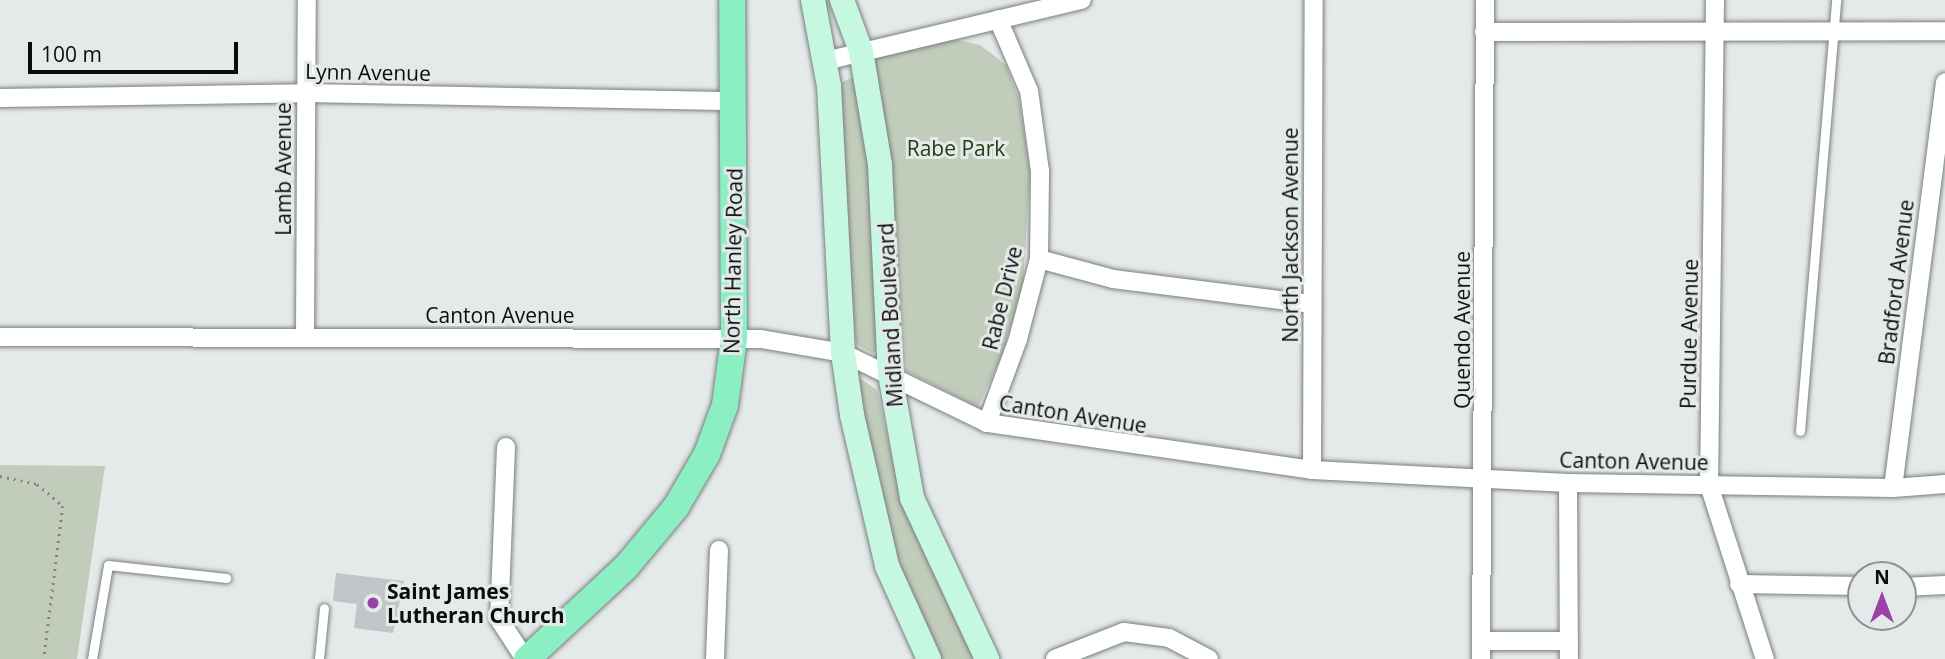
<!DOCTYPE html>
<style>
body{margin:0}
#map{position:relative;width:1945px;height:659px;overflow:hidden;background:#e4eae9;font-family:"Open Sans",sans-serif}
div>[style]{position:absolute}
.green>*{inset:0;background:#c1ccba}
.building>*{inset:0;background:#c0c6c7}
.path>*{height:2.5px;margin-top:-1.25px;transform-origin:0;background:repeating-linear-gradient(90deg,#818584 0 2px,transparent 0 7px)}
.roads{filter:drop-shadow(0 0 2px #797e7e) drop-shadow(0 0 2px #797e7e)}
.lane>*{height:9px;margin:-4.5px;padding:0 4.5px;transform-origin:4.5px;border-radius:4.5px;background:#fff}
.street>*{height:18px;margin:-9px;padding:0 9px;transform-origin:9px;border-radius:9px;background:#fff}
.secondary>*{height:24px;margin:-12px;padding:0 12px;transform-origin:12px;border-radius:12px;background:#c5f7e1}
.primary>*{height:26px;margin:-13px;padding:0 13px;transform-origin:13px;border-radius:13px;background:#8cefc4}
.dots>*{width:19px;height:19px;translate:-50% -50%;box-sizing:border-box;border:4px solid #e4eae9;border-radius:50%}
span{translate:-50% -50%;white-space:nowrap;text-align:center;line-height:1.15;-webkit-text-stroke:6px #e4eae9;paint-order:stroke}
.street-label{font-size:21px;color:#0b0d0d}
.park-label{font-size:21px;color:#263c11}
.poi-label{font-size:21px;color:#0b0d0d;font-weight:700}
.left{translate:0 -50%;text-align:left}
.north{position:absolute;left:1847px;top:561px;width:70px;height:70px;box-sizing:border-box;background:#e4eae9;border:2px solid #8d9291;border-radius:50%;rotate:0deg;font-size:19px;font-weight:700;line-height:28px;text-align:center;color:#0b0d0d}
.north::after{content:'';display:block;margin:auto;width:24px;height:32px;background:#9c40aa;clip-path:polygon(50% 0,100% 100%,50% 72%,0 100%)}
.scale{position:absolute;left:28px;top:42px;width:210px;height:32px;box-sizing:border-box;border:4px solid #0b0d0d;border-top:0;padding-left:9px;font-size:21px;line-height:24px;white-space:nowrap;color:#0b0d0d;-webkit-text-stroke:5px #e4eae9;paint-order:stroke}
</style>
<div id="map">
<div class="green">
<div style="clip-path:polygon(949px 38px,980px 45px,1006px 65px,1019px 99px,1030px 172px,1023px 284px,1002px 355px,978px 407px,896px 366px,869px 57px)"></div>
<div style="clip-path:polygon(853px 77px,869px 134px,877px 351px,872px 353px,856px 344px,845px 215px,839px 84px)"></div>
<div style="clip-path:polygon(861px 379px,877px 390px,900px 495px,979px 659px,942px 659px,897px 565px,856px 381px)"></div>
<div style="clip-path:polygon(0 465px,105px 466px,77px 659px,0 659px)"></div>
</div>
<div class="building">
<div style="clip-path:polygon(336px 573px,404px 581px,393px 633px,354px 628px,357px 604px,333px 601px)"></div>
</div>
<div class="path">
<div style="left:0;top:476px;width:38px;rotate:12deg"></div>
<div style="left:37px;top:484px;width:34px;rotate:40deg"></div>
<div style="left:63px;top:506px;width:154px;rotate:97.1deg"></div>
</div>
<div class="roads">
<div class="lane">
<div style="left:1800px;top:431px;width:433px;rotate:-85.2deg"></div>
<div style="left:92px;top:659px;width:95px;rotate:-80.3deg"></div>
<div style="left:108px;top:565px;width:119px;rotate:6.3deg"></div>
<div style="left:319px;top:659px;width:51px;rotate:-84.4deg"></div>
</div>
<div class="street">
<div style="left:1715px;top:0;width:485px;rotate:90.7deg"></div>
<div style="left:1709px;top:485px;width:183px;rotate:72.2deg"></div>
<div style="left:1484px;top:32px;width:461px;rotate:-0.1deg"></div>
<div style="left:825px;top:61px;width:264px;rotate:-13.4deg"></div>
<div style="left:0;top:98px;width:306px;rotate:-0.9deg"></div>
<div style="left:306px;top:93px;width:430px;rotate:1.1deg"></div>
<div style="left:1039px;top:259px;width:77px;rotate:15.1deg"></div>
<div style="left:1113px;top:279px;width:201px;rotate:7.2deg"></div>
<div style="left:0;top:337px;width:761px;rotate:0.15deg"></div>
<div style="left:761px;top:339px;width:83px;rotate:9.7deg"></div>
<div style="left:843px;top:353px;width:160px;rotate:25.9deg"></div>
<div style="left:987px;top:423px;width:328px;rotate:8.2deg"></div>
<div style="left:1312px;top:470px;width:256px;rotate:2.9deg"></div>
<div style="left:1568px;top:483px;width:325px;rotate:0.9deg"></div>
<div style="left:1893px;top:488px;width:52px;rotate:-4.4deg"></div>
<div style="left:305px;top:337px;width:337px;rotate:-89.7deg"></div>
<div style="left:987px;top:423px;width:90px;rotate:-69.7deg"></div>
<div style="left:1018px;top:339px;width:83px;rotate:-75.3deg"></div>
<div style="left:1039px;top:259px;width:88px;rotate:-89.3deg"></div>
<div style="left:1040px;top:171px;width:81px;rotate:-97.8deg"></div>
<div style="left:1029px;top:91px;width:78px;rotate:-113.3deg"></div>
<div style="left:506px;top:447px;width:172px;rotate:92.3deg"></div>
<div style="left:499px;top:619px;width:48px;rotate:57deg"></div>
<div style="left:1312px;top:470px;width:470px;rotate:-89.8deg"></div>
<div style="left:1568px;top:483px;width:176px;rotate:89.7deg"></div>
<div style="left:1893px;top:488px;width:409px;rotate:-82.7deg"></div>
<div style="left:1739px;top:584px;width:122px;rotate:0.9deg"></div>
<div style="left:1903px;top:587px;width:42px;rotate:-2.7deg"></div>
<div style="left:1482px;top:641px;width:87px"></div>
<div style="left:715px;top:659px;width:109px;rotate:-87.9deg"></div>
<div style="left:1055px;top:659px;width:74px;rotate:-21.4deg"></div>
<div style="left:1124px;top:632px;width:45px;rotate:7.6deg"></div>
<div style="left:1169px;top:638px;width:45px;rotate:27.7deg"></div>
<div style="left:1481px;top:659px;width:659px;rotate:-89.65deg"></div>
</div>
<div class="secondary">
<div style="left:813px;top:0;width:87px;rotate:79.5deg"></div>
<div style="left:829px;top:86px;width:267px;rotate:87deg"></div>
<div style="left:843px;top:353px;width:63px;rotate:81.7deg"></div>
<div style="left:852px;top:415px;width:155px;rotate:76.9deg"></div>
<div style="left:887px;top:566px;width:102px;rotate:65.7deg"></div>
<div style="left:842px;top:0;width:54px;rotate:69.6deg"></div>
<div style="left:861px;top:51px;width:116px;rotate:80.5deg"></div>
<div style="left:880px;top:165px;width:209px;rotate:87.3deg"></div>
<div style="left:890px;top:374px;width:126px;rotate:79.9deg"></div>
<div style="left:912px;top:498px;width:178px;rotate:65deg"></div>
</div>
<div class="primary">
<div style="left:527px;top:659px;width:135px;rotate:-42.9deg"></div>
<div style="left:626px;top:567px;width:78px;rotate:-50.2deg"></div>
<div style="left:676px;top:507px;width:61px;rotate:-59.7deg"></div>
<div style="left:707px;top:454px;width:52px;rotate:-69.8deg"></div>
<div style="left:725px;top:405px;width:68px;rotate:-82.3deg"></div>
<div style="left:734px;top:338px;width:338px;rotate:-90.3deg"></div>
</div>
</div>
<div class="dots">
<div style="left:373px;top:603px;background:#9c40aa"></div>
</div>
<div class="street-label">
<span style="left:368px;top:72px;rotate:1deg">Lynn Avenue</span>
<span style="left:283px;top:169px;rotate:-90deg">Lamb Avenue</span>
<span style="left:1290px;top:235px;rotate:-90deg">North Jackson Avenue</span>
<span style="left:733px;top:261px;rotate:-89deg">North Hanley Road</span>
<span style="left:1896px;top:282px;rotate:-83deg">Bradford Avenue</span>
<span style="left:1002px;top:298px;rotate:-76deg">Rabe Drive</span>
<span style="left:500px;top:315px">Canton Avenue</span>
<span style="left:890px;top:315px;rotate:-93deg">Midland Boulevard</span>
<span style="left:1462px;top:330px;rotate:-90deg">Quendo Avenue</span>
<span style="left:1689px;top:334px;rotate:-89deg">Purdue Avenue</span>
<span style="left:1073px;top:414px;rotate:9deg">Canton Avenue</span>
<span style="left:1634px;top:461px;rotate:1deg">Canton Avenue</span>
</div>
<div class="park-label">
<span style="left:956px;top:148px">Rabe Park</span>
</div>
<div class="poi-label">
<span class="left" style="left:387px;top:603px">Saint James<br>Lutheran Church</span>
</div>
<div class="north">N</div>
<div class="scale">100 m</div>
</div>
